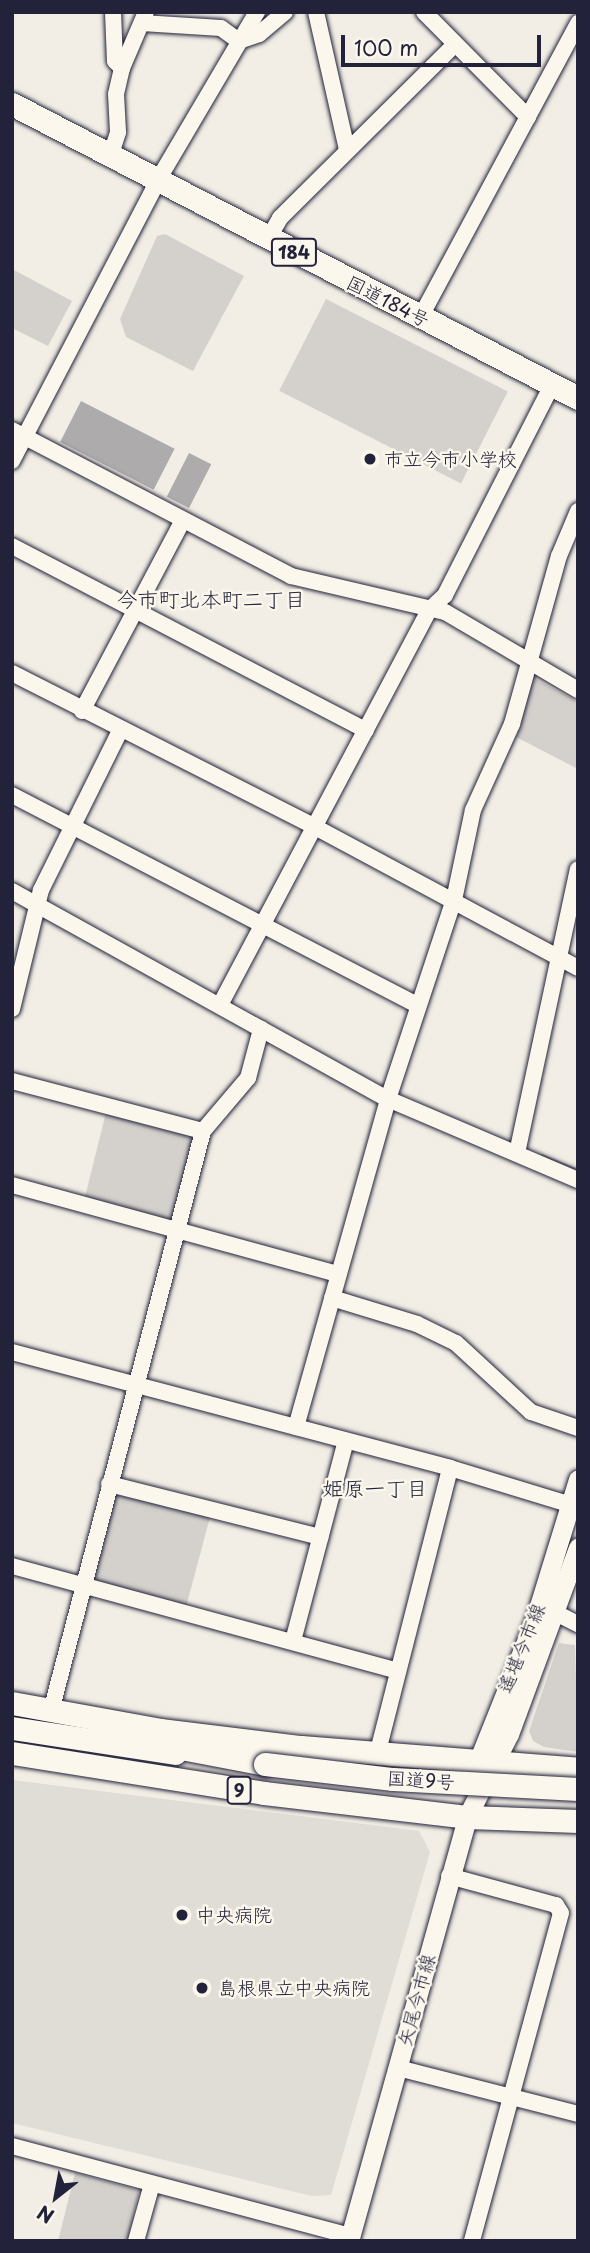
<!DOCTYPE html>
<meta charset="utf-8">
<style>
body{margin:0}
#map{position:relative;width:590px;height:2253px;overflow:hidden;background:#f2eee5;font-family:"Playpen Sans","Klee One",sans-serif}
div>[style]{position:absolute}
.built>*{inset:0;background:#e0dcd6}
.green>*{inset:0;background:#d4d1cc;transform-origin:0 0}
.water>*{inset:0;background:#aeabad;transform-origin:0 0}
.stream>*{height:4.5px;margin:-2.25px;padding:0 2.25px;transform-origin:2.25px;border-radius:2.25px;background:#aeabad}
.roads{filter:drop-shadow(0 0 2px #22223b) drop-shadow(0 0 2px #22223b)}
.minor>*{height:16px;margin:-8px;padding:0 8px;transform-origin:8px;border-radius:8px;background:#fbf7ec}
.major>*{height:19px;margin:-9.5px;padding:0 9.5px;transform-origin:9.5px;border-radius:9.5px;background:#fbf7ec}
.highway>*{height:23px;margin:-11.5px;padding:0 11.5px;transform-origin:11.5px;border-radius:11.5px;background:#fbf7ec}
.bridges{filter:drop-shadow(0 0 2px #22223b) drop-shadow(0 0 2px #22223b)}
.highway-bridge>*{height:23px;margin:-11.5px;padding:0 11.5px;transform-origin:11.5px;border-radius:11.5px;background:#fbf7ec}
.dots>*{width:19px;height:19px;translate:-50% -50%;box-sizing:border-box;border:4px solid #fbf7ec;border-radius:50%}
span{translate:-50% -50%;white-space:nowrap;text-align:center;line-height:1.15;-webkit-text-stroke:5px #fbf7ec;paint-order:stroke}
.shield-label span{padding:2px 5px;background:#fbf7ec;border:2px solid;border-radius:5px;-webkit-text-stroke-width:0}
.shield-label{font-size:18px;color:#22223b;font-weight:700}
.street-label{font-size:19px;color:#22223b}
.poi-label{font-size:19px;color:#22223b}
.left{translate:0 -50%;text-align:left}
.neighbourhood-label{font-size:21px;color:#22223b}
.frame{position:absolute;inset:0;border:14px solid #22223b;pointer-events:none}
.north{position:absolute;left:21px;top:2162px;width:70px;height:70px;-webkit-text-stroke:5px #fbf7ec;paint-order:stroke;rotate:211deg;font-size:19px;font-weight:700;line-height:28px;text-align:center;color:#22223b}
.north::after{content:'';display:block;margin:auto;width:24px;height:32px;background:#22223b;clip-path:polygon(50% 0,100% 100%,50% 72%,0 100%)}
.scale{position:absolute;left:341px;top:35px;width:200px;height:32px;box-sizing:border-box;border:4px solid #22223b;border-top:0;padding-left:9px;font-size:21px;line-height:24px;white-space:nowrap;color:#22223b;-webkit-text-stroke:5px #fbf7ec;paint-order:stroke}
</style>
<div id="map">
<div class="built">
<div style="clip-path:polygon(12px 1780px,419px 1831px,430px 1852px,331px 2195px,312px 2196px,12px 2123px)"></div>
</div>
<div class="green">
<div style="clip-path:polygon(165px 234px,244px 276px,193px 371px,126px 337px,120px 319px,157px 236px)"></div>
<div style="clip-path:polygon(12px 269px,72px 301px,48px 346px,12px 328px)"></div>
<div style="left:326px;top:299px;width:204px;height:103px;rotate:27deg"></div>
<div style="clip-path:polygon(532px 677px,578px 702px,578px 769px,516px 737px)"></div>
<div style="clip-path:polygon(106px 1112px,194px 1135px,196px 1140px,172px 1221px,85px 1197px)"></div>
<div style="left:113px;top:1489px;width:101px;height:95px;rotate:15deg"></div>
<div style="clip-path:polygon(559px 1643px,575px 1645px,578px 1752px,544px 1747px,533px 1741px,529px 1731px)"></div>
<div style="clip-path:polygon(75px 2173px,139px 2190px,128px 2241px,58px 2241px)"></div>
</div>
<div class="water">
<div style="left:81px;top:401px;width:105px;height:46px;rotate:27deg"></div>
<div style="left:189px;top:453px;width:25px;height:49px;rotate:27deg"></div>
</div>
<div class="stream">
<div style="left:542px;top:1156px;width:39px;rotate:23deg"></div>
</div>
<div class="roads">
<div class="minor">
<div style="left:113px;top:12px;width:49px;rotate:87.7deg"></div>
<div style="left:115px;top:61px;width:10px;rotate:45deg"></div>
<div style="left:316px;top:12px;width:141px;rotate:77.3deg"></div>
<div style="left:424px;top:12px;width:148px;rotate:45.3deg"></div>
<div style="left:142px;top:23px;width:79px;rotate:3.6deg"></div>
<div style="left:221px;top:28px;width:22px;rotate:36deg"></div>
<div style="left:239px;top:41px;width:21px;rotate:-19deg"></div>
<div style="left:259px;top:34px;width:34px;rotate:-40deg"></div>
<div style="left:111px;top:154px;width:23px;rotate:-72deg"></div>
<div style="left:118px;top:132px;width:38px;rotate:-93deg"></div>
<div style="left:116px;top:94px;width:27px;rotate:-77deg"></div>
<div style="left:122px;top:68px;width:61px;rotate:-66.8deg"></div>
<div style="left:268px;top:239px;width:24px;rotate:-60deg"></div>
<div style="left:280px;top:218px;width:244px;rotate:-44.8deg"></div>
<div style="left:420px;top:318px;width:335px;rotate:-61.8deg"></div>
<div style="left:12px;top:430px;width:315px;rotate:27.6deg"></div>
<div style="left:291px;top:576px;width:158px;rotate:13.2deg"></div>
<div style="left:445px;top:612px;width:154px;rotate:30.4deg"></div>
<div style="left:12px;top:461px;width:317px;rotate:-62.5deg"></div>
<div style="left:158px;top:180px;width:195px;rotate:-59.5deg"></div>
<div style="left:12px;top:546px;width:399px;rotate:27.5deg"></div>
<div style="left:12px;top:673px;width:340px;rotate:26.9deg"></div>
<div style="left:315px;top:827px;width:298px;rotate:28.2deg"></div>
<div style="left:82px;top:711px;width:216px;rotate:-62.1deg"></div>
<div style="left:12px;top:795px;width:455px;rotate:27.4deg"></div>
<div style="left:12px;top:891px;width:430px;rotate:29deg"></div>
<div style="left:388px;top:1099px;width:207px;rotate:23.1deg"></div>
<div style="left:220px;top:1005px;width:447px;rotate:-62.1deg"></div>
<div style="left:429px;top:610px;width:22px;rotate:-43deg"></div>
<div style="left:445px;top:595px;width:236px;rotate:-63deg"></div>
<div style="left:12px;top:1009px;width:122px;rotate:-76.3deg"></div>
<div style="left:41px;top:890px;width:178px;rotate:-63.6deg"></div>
<div style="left:12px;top:1081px;width:197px;rotate:14.7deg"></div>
<div style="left:517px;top:1153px;width:290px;rotate:-77.9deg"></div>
<div style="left:12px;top:1185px;width:338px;rotate:15.3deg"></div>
<div style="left:332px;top:1298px;width:89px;rotate:17deg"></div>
<div style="left:417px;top:1324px;width:43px;rotate:26deg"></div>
<div style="left:456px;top:1343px;width:102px;rotate:42.6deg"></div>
<div style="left:531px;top:1412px;width:50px;rotate:18.8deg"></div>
<div style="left:12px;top:1352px;width:453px;rotate:14.8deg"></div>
<div style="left:450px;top:1468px;width:134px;rotate:16.9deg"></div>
<div style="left:296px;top:1427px;width:341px;rotate:-74.3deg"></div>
<div style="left:388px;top:1099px;width:210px;rotate:-71.7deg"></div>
<div style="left:454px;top:900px;width:92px;rotate:-78.1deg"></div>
<div style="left:473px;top:810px;width:94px;rotate:-65.6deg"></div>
<div style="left:512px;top:724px;width:174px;rotate:-74.4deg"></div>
<div style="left:559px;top:556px;width:49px;rotate:-67.1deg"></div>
<div style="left:109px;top:1484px;width:218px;rotate:14.1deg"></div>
<div style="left:12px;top:1566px;width:398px;rotate:15.2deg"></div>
<div style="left:556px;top:1613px;width:25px;rotate:27deg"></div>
<div style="left:293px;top:1641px;width:207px;rotate:-75.2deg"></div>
<div style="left:51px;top:1711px;width:600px;rotate:-75.31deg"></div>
<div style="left:203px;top:1131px;width:70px;rotate:-49.7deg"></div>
<div style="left:248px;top:1078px;width:51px;rotate:-75.1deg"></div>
<div style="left:377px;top:1755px;width:296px;rotate:-75.7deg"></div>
<div style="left:449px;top:1876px;width:111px;rotate:15.2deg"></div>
<div style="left:556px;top:1905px;width:9px;rotate:58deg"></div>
<div style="left:561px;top:1913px;width:340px;rotate:105.2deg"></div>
<div style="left:398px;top:2068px;width:186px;rotate:14.3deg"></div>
<div style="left:12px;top:2146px;width:351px;rotate:14.9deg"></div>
<div style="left:136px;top:2241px;width:59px;rotate:-74.3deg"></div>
</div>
<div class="major">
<div style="left:473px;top:1774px;width:167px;rotate:-68.2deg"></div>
<div style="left:535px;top:1619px;width:146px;rotate:-72.9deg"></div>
<div style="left:349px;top:2241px;width:440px;rotate:-74.4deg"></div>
<div style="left:467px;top:1817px;width:93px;rotate:-63.2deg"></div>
<div style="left:509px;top:1734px;width:199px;rotate:-69.7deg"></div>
</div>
<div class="highway">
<div style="left:12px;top:104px;width:638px;rotate:27.45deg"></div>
<div style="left:12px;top:1703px;width:150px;rotate:10.3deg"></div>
<div style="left:160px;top:1730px;width:142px;rotate:6.9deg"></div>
<div style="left:301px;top:1747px;width:278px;rotate:4.5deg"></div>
<div style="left:12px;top:1728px;width:165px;rotate:8.7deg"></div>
<div style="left:160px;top:1744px;width:107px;rotate:10.8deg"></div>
<div style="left:12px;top:1753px;width:255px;rotate:9deg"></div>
<div style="left:264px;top:1793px;width:204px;rotate:6.7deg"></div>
<div style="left:467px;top:1817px;width:111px;rotate:2.1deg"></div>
</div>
</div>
<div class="bridges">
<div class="highway-bridge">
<div style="left:265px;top:1764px;width:129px;rotate:6.7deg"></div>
<div style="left:393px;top:1779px;width:185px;rotate:3.1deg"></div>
</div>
</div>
<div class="dots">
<div style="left:370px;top:459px;background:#22223b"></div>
<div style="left:182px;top:1915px;background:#22223b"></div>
<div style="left:202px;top:1988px;background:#22223b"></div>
</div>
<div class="shield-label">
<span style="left:294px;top:252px">184</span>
<span style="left:239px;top:1790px">9</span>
</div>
<div class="street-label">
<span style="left:388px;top:301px;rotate:27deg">国道184号</span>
<span style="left:521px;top:1648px;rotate:-68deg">遙堪今市線</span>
<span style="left:421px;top:1780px;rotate:4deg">国道9号</span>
<span style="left:416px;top:2000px;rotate:-75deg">矢尾今市線</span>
</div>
<div class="poi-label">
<span class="left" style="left:384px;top:459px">市立今市小学校</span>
<span class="left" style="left:196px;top:1915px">中央病院</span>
<span class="left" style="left:218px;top:1988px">島根県立中央病院</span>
</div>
<div class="neighbourhood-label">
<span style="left:211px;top:598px">今市町北本町二丁目</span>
<span style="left:375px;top:1487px">姫原一丁目</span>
</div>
<div class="frame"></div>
<div class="north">N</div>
<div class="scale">100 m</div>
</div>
